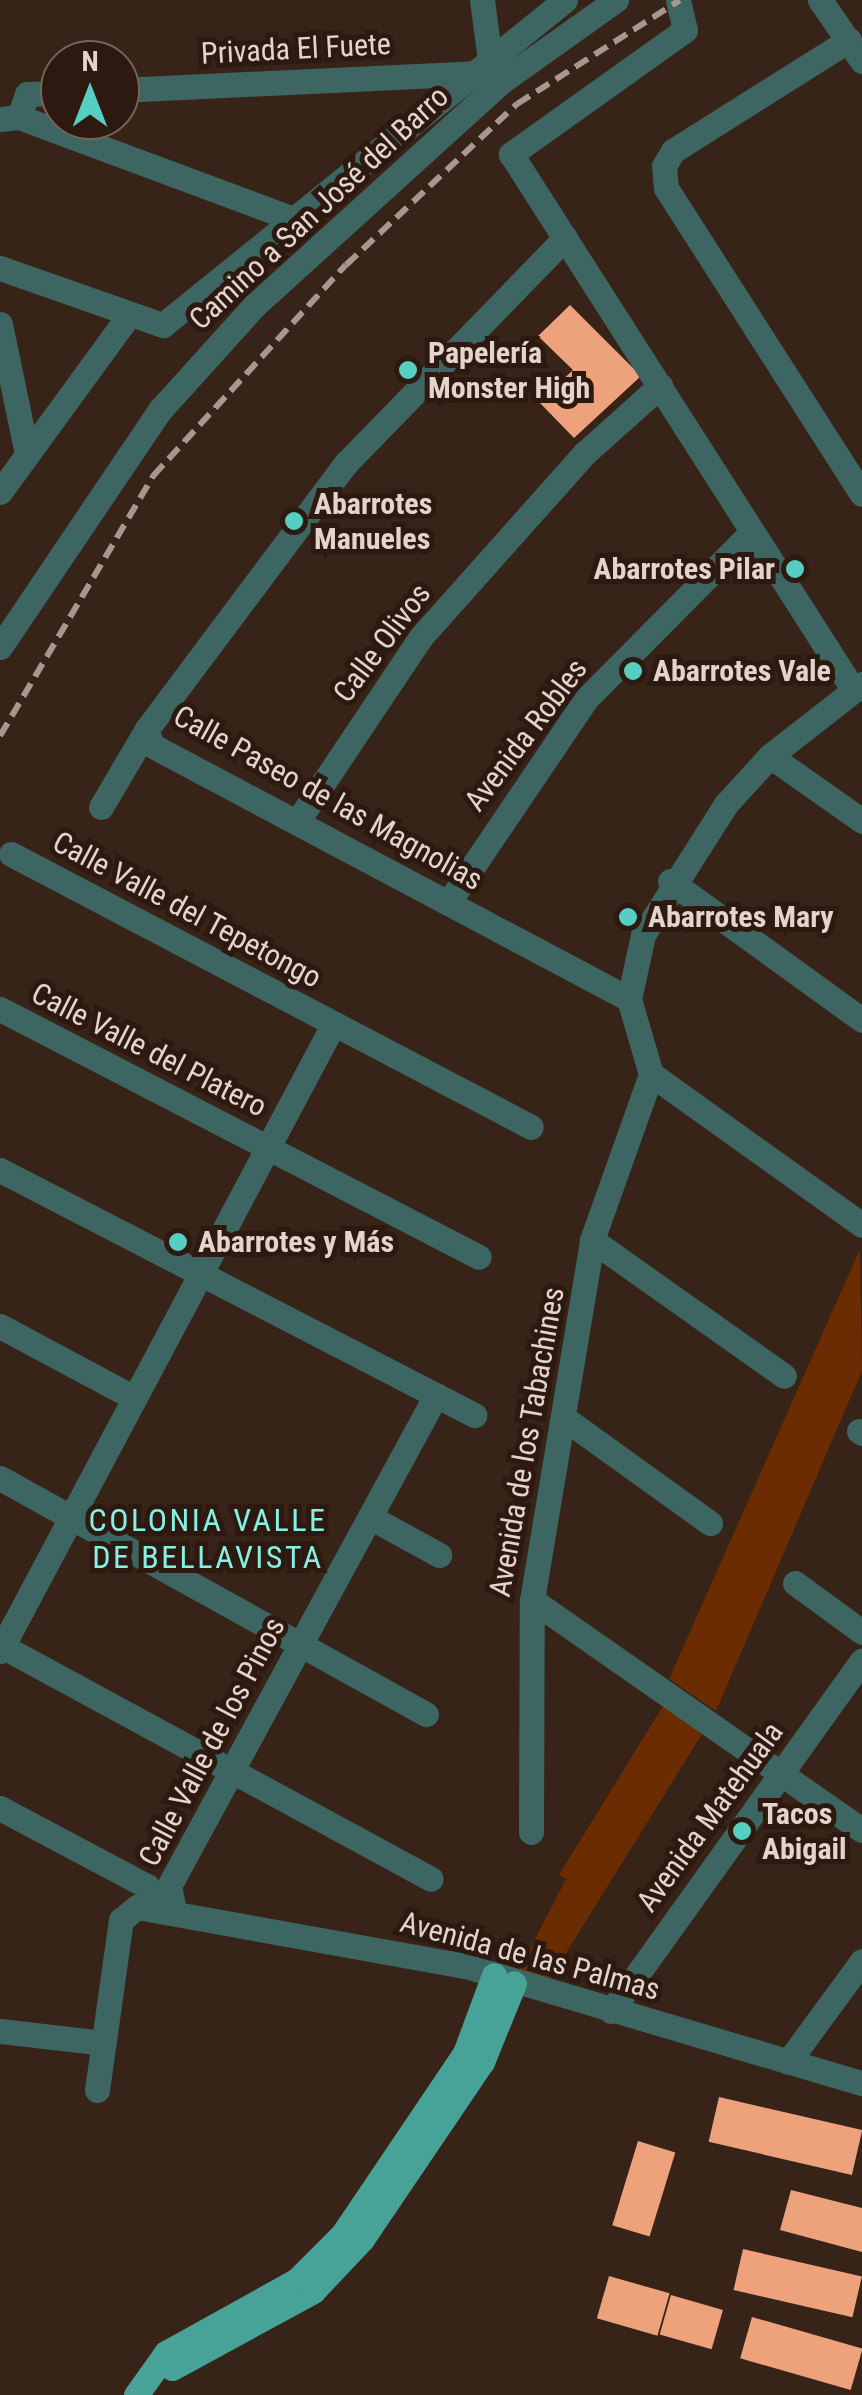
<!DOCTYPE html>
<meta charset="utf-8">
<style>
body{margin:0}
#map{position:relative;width:862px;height:2395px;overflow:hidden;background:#372318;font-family:"Roboto Condensed",sans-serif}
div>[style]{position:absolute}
.green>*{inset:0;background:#6b2c01}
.building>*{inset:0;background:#eda27c;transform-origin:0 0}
.minor>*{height:25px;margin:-12.5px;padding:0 12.5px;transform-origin:12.5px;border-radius:12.5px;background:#3d6561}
.major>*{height:25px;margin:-12.5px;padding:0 12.5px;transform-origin:12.5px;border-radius:12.5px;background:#47a298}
.rail>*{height:6px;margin-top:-3px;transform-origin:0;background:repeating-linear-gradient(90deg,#a7978f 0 15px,transparent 0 23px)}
.dots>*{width:28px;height:28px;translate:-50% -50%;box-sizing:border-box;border:5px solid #2d190f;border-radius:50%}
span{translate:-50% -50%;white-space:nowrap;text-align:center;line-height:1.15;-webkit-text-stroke:10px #2d190f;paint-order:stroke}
.street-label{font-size:30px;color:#e3d5ce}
.poi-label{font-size:30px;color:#e3d5ce;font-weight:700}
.left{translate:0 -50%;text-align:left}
.right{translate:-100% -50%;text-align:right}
.neighbourhood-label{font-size:32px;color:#86f0e4;letter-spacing:2.5px}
.north{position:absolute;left:40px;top:40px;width:100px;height:100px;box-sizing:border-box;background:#2d190f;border:2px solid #76645b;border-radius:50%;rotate:0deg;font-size:28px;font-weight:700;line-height:40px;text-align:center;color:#e3d5ce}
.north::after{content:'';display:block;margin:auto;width:35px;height:45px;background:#57cec2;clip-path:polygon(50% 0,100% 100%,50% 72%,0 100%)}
</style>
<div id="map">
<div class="green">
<div style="clip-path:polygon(860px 1249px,862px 1371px,716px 1711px,669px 1679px)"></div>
<div style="clip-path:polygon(663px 1706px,704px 1731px,548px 1982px,518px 1972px,566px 1879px,559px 1875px)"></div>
</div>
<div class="building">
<div style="clip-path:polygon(570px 305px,641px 376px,574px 438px,539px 402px,573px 370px,538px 336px)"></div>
<div style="left:719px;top:2097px;width:147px;height:46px;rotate:13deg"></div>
<div style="left:638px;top:2141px;width:39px;height:88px;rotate:17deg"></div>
<div style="clip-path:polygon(791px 2190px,862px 2208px,862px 2252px,780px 2230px)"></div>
<div style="left:743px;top:2249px;width:122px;height:42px;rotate:13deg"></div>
<div style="left:609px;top:2276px;width:63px;height:44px;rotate:16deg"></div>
<div style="left:671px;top:2295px;width:54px;height:41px;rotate:16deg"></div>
<div style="left:752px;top:2317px;width:115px;height:43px;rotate:16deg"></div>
</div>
<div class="minor">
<div style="left:482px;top:0;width:61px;rotate:82.4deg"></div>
<div style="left:678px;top:0;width:31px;rotate:77deg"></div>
<div style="left:685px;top:30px;width:214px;rotate:144.5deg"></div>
<div style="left:511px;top:154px;width:631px;rotate:57.42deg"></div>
<div style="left:820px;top:0;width:74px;rotate:55.5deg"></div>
<div style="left:849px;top:40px;width:208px;rotate:147.8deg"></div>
<div style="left:673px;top:151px;width:17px;rotate:121deg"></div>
<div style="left:664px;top:166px;width:22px;rotate:85deg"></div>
<div style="left:666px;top:188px;width:363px;rotate:57.4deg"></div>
<div style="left:120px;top:90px;width:355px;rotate:-2.7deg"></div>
<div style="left:19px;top:117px;width:24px;rotate:-71deg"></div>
<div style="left:27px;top:94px;width:33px;rotate:-2deg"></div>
<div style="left:0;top:119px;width:19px;rotate:-6deg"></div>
<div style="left:19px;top:117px;width:293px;rotate:20.4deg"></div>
<div style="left:565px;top:238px;width:314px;rotate:134.2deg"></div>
<div style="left:346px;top:463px;width:332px;rotate:126.8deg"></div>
<div style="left:147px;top:729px;width:16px;rotate:76deg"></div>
<div style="left:151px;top:745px;width:541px;rotate:27.99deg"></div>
<div style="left:0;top:268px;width:173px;rotate:19.3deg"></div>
<div style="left:163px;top:325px;width:517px;rotate:-38.95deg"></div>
<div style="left:0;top:324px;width:129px;rotate:78.3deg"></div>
<div style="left:0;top:492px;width:220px;rotate:-53.9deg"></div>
<div style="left:0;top:647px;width:286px;rotate:-56deg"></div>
<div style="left:160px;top:410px;width:142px;rotate:-47.9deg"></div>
<div style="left:255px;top:305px;width:333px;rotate:-42.2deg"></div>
<div style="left:502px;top:81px;width:140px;rotate:-35.4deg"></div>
<div style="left:862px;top:684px;width:117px;rotate:142deg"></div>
<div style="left:770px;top:756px;width:65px;rotate:132.5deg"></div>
<div style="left:726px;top:804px;width:155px;rotate:122.4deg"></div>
<div style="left:643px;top:935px;width:66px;rotate:102.3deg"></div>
<div style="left:629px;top:999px;width:78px;rotate:73.7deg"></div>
<div style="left:651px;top:1074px;width:259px;rotate:35.6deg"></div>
<div style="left:770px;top:756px;width:113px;rotate:35.2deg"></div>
<div style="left:101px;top:807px;width:91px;rotate:-59.5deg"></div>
<div style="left:297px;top:822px;width:221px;rotate:-56.2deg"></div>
<div style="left:420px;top:638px;width:248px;rotate:-48.3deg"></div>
<div style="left:585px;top:453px;width:101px;rotate:-41.8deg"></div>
<div style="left:11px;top:854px;width:587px;rotate:27.7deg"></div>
<div style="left:670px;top:881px;width:237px;rotate:35.9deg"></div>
<div style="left:448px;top:903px;width:246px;rotate:-55.9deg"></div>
<div style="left:586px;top:699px;width:235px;rotate:-45.2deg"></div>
<div style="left:0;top:1009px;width:539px;rotate:27.37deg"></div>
<div style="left:0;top:1170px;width:534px;rotate:27.33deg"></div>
<div style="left:592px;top:1240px;width:235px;rotate:35.3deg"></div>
<div style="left:0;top:1326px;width:152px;rotate:28.2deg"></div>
<div style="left:568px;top:1421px;width:175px;rotate:35.7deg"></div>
<div style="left:859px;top:1431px;width:4px;rotate:34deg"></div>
<div style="left:0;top:1478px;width:487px;rotate:29deg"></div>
<div style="left:370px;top:1517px;width:79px;rotate:28.8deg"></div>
<div style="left:795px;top:1583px;width:83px;rotate:36.2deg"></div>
<div style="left:532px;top:1600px;width:402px;rotate:34.9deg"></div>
<div style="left:0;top:1645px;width:490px;rotate:28.5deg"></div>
<div style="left:0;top:1651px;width:711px;rotate:-61.99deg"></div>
<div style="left:0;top:1808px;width:166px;rotate:28deg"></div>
<div style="left:147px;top:1886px;width:23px;rotate:70deg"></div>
<div style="left:531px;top:1832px;width:232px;rotate:-89.8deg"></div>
<div style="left:532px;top:1600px;width:365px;rotate:-80.5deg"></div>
<div style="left:592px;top:1240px;width:176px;rotate:-70.4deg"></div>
<div style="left:174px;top:1911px;width:25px;rotate:-101deg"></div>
<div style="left:169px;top:1886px;width:559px;rotate:-61.46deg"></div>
<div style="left:611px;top:2011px;width:431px;rotate:-54.4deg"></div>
<div style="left:0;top:2031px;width:104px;rotate:6.6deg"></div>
<div style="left:788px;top:2062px;width:125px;rotate:-53.8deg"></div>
<div style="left:97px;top:2090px;width:172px;rotate:-82deg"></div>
<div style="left:121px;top:1920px;width:21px;rotate:-39deg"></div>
<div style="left:137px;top:1907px;width:334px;rotate:10.2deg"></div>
<div style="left:466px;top:1966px;width:413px;rotate:16.5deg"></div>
</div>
<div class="major">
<div style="left:172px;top:2368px;width:161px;rotate:-28.6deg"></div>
<div style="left:313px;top:2291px;width:71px;rotate:-46.7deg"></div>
<div style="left:362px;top:2239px;width:214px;rotate:-55.9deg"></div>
<div style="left:482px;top:2062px;width:85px;rotate:-67.9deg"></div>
<div style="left:136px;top:2395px;width:52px;rotate:-54.5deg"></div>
<div style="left:166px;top:2353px;width:150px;rotate:-29.1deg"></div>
<div style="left:297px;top:2280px;width:65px;rotate:-45deg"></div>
<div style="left:343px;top:2234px;width:218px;rotate:-56deg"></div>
<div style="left:465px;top:2053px;width:83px;rotate:-69.6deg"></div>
</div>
<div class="rail">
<div style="left:0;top:736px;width:302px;rotate:-59.5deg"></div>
<div style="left:153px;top:476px;width:286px;rotate:-47.6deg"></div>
<div style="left:346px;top:265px;width:235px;rotate:-43.3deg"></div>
<div style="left:517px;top:104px;width:193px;rotate:-32.5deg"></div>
</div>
<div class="dots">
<div style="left:408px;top:370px;background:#57cec2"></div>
<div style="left:294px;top:521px;background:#57cec2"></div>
<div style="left:795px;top:569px;background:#57cec2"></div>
<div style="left:633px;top:671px;background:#57cec2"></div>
<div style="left:628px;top:917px;background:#57cec2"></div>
<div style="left:178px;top:1242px;background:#57cec2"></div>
<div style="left:742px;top:1831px;background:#57cec2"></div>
</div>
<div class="street-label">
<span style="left:296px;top:49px;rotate:-3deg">Privada El Fuete</span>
<span style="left:319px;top:208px;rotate:-43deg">Camino a San José del Barro</span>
<span style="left:382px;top:643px;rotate:-53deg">Calle Olivos</span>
<span style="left:526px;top:735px;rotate:-53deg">Avenida Robles</span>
<span style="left:328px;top:798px;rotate:29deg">Calle Paseo de las Magnolias</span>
<span style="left:187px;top:910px;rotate:28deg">Calle Valle del Tepetongo</span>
<span style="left:149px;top:1050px;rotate:27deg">Calle Valle del Platero</span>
<span style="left:527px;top:1442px;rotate:-80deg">Avenida de los Tabachines</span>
<span style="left:212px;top:1742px;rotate:-62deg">Calle Valle de los Pinos</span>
<span style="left:710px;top:1817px;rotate:-54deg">Avenida Matehuala</span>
<span style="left:530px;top:1956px;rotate:15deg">Avenida de las Palmas</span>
</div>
<div class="poi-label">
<span class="left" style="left:428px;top:370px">Papelería<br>Monster High</span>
<span class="left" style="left:314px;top:521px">Abarrotes<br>Manueles</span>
<span class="right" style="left:775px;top:569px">Abarrotes Pilar</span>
<span class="left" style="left:653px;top:671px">Abarrotes Vale</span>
<span class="left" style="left:648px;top:917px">Abarrotes Mary</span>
<span class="left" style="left:198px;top:1242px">Abarrotes y Más</span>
<span class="left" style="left:762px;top:1831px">Tacos<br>Abigail</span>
</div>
<div class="neighbourhood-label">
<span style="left:208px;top:1539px">COLONIA VALLE<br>DE BELLAVISTA</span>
</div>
<div class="north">N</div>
</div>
